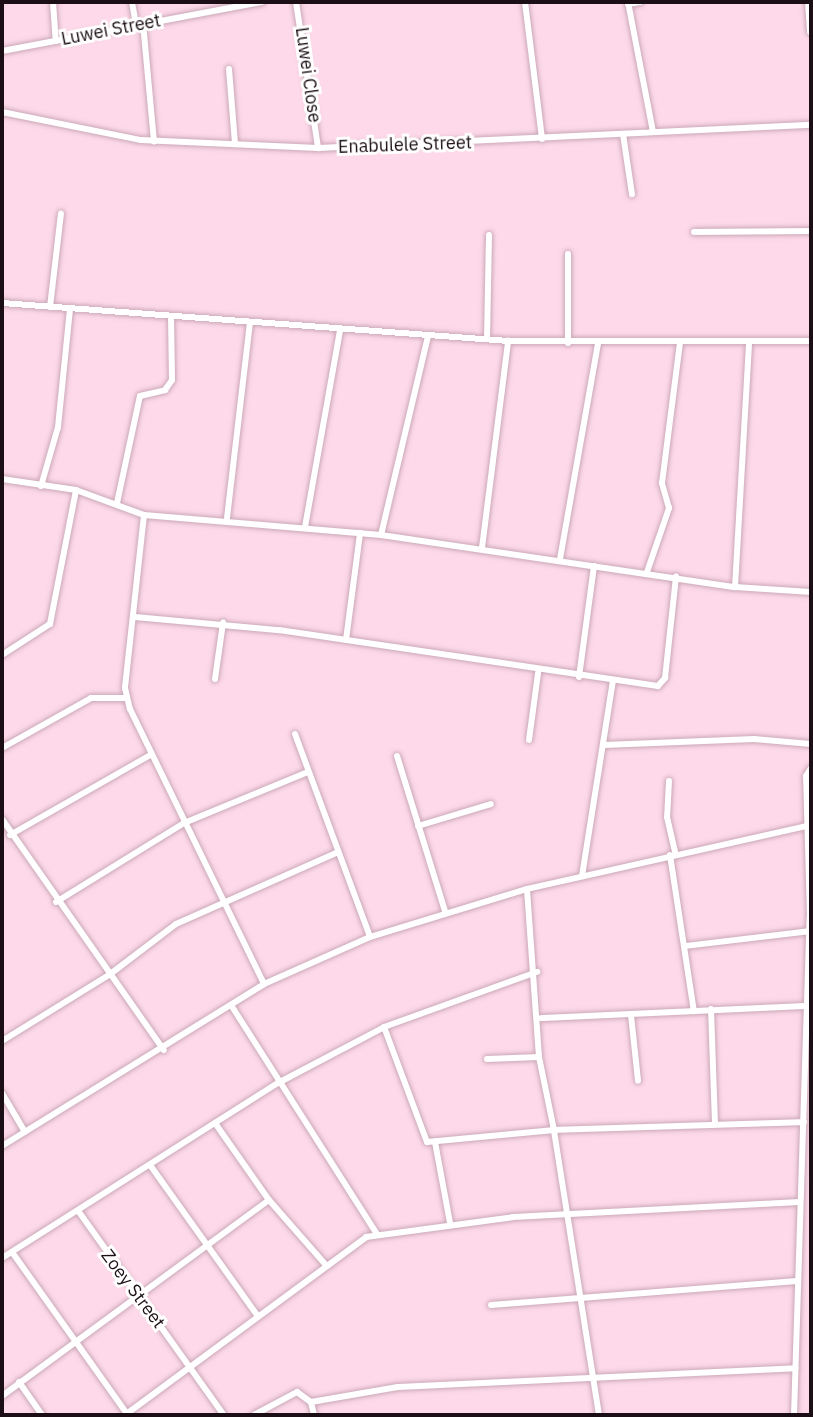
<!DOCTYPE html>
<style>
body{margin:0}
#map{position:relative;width:813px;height:1417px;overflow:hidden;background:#fdd9e9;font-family:"IBM Plex Sans",sans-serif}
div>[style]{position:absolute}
.roads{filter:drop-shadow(0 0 2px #cba9b8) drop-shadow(0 0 2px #cba9b8)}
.street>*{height:6px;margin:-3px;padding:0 3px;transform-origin:3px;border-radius:3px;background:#fff}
span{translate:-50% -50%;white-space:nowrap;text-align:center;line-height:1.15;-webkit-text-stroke:6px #fff;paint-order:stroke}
.street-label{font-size:18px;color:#1b0f15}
.frame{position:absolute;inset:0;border:4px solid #1b0f15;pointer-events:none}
</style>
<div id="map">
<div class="roads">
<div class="street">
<div style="left:53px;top:2px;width:39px;rotate:86deg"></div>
<div style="left:132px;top:2px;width:23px;rotate:80deg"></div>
<div style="left:296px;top:2px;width:148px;rotate:81.4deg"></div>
<div style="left:525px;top:2px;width:138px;rotate:82.9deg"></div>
<div style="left:628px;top:2px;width:132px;rotate:79.1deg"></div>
<div style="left:808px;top:2px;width:30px;rotate:86deg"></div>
<div style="left:628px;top:4px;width:12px;rotate:-9deg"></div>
<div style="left:143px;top:23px;width:119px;rotate:84.7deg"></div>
<div style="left:2px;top:51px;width:265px;rotate:-10.7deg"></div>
<div style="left:229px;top:69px;width:75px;rotate:85.4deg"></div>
<div style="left:2px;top:112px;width:142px;rotate:11.4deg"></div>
<div style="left:141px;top:140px;width:177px;rotate:2.6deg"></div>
<div style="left:318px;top:148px;width:494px;rotate:-2.7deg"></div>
<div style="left:623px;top:134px;width:61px;rotate:81.5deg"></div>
<div style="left:694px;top:232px;width:117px;rotate:-0.5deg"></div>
<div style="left:568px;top:254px;width:89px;rotate:90deg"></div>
<div style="left:2px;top:303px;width:507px;rotate:4.29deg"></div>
<div style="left:508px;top:341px;width:303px"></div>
<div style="left:50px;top:307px;width:94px;rotate:-83.3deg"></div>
<div style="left:487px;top:339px;width:104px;rotate:-88.9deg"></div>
<div style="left:2px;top:479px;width:75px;rotate:8.5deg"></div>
<div style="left:76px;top:490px;width:72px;rotate:20.2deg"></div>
<div style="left:144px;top:515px;width:238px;rotate:4.8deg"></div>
<div style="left:381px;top:535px;width:358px;rotate:8.4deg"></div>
<div style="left:735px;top:587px;width:76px;rotate:3.8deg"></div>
<div style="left:41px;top:486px;width:61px;rotate:-73.9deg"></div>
<div style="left:58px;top:427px;width:119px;rotate:-84.2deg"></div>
<div style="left:117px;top:503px;width:109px;rotate:-77.9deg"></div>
<div style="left:140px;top:396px;width:26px;rotate:-13deg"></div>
<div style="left:165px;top:390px;width:12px;rotate:-55deg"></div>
<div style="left:172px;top:380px;width:61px;rotate:-90.9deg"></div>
<div style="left:144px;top:515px;width:174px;rotate:96.3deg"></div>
<div style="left:125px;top:688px;width:22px;rotate:77deg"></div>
<div style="left:130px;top:709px;width:306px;rotate:64deg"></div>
<div style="left:227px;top:518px;width:196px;rotate:-83.3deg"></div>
<div style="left:305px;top:527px;width:200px;rotate:-79.9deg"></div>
<div style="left:381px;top:535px;width:204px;rotate:-76.7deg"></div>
<div style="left:482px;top:548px;width:209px;rotate:-82.8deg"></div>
<div style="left:560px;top:559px;width:219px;rotate:-80deg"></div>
<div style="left:647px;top:572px;width:68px;rotate:-71deg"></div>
<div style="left:669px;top:508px;width:26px;rotate:-106deg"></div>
<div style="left:662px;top:483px;width:142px;rotate:-82.7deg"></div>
<div style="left:735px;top:587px;width:243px;rotate:-86.7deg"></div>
<div style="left:135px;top:617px;width:145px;rotate:5.2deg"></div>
<div style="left:279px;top:630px;width:383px;rotate:8.4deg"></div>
<div style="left:658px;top:686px;width:11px;rotate:-49deg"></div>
<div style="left:665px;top:678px;width:102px;rotate:-83.8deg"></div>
<div style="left:346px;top:640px;width:108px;rotate:-82.5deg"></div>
<div style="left:2px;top:655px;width:57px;rotate:-32.9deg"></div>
<div style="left:50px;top:624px;width:136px;rotate:-79deg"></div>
<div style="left:579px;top:677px;width:112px;rotate:-82.3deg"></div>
<div style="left:215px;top:679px;width:57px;rotate:-81.9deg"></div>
<div style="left:295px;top:734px;width:216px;rotate:69.7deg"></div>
<div style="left:529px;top:740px;width:68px;rotate:-82.3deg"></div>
<div style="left:604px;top:745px;width:150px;rotate:-2.3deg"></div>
<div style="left:754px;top:739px;width:57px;rotate:5deg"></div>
<div style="left:2px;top:748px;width:102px;rotate:-29.3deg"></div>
<div style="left:91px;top:698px;width:36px"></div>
<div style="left:397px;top:756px;width:162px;rotate:72.8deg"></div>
<div style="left:669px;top:781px;width:36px;rotate:93deg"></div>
<div style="left:667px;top:817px;width:37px;rotate:77deg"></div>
<div style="left:2px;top:819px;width:282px;rotate:55deg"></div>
<div style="left:418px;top:826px;width:76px;rotate:-16.8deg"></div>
<div style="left:10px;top:835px;width:163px;rotate:-29.7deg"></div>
<div style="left:670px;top:855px;width:158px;rotate:81.3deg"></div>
<div style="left:582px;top:876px;width:198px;rotate:-81deg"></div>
<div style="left:56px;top:902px;width:150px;rotate:-31.7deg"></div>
<div style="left:184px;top:823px;width:134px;rotate:-22.4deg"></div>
<div style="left:685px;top:946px;width:126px;rotate:-6.8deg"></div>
<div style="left:231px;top:1005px;width:272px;rotate:57.5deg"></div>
<div style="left:711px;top:1009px;width:114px;rotate:88deg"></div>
<div style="left:631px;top:1015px;width:66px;rotate:83.9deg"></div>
<div style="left:541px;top:1018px;width:266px;rotate:-2.6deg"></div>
<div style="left:384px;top:1027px;width:163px;rotate:-19.8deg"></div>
<div style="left:2px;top:1041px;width:126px;rotate:-31.7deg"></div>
<div style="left:109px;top:975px;width:84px;rotate:-37.3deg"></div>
<div style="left:176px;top:924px;width:175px;rotate:-23.9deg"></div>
<div style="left:487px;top:1059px;width:52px;rotate:-2.2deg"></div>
<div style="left:2px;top:1093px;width:45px;rotate:59.5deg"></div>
<div style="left:215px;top:1123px;width:94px;rotate:55deg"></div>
<div style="left:269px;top:1200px;width:86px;rotate:48.8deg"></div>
<div style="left:435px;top:1142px;width:82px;rotate:79.5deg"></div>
<div style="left:2px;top:1146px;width:308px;rotate:-31.7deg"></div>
<div style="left:264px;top:984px;width:116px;rotate:-23.9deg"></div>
<div style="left:370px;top:937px;width:164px;rotate:-17deg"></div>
<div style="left:527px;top:889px;width:291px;rotate:-12.7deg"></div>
<div style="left:150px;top:1165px;width:184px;rotate:54.5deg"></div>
<div style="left:79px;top:1212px;width:249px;rotate:54.5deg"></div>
<div style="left:12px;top:1252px;width:200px;rotate:54.6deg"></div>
<div style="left:2px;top:1258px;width:327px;rotate:-32.4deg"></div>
<div style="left:278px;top:1083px;width:120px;rotate:-27.8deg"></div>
<div style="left:384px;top:1027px;width:123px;rotate:69.5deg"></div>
<div style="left:427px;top:1142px;width:128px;rotate:-5.4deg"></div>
<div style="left:554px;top:1130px;width:75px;rotate:-101.6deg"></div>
<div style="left:539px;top:1057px;width:168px;rotate:-94.1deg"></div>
<div style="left:491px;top:1305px;width:307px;rotate:-4.5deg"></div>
<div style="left:19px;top:1382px;width:40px;rotate:55.1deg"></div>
<div style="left:2px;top:1396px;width:331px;rotate:-36.3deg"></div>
<div style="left:311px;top:1402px;width:88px;rotate:-9.8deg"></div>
<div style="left:398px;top:1387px;width:398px;rotate:-2.7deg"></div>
<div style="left:125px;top:1415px;width:300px;rotate:-36.4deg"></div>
<div style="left:366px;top:1237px;width:148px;rotate:-7.7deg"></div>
<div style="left:513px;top:1217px;width:287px;rotate:-3deg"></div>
<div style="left:254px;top:1415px;width:49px;rotate:-28.1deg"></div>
<div style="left:297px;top:1392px;width:17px;rotate:36deg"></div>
<div style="left:311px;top:1402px;width:13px;rotate:77deg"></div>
<div style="left:599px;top:1415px;width:289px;rotate:-99deg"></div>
<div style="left:554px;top:1130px;width:250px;rotate:-1.8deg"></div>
<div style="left:794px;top:1415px;width:498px;rotate:-88.2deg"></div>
<div style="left:810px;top:917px;width:141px;rotate:-91.6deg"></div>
<div style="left:806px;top:776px;width:9px;rotate:-58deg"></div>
</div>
</div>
<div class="street-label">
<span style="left:111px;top:30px;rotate:-11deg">Luwei Street</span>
<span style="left:308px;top:75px;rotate:82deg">Luwei Close</span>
<span style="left:405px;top:145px;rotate:-2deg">Enabulele Street</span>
<span style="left:133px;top:1289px;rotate:53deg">Zoey Street</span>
</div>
<div class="frame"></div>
</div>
